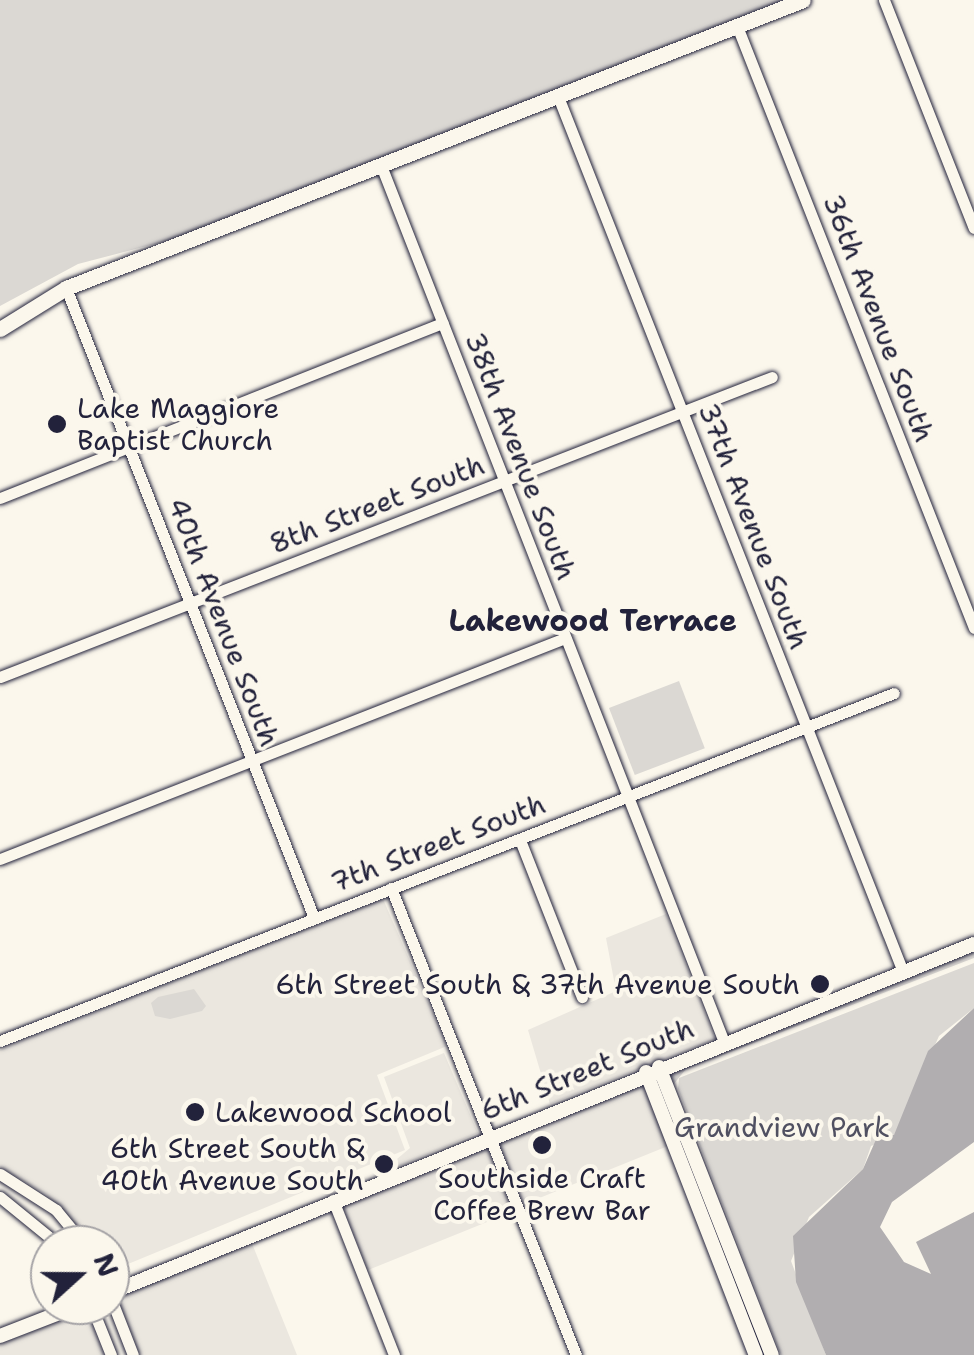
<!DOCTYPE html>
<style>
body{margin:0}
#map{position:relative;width:974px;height:1355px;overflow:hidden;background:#fbf7ec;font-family:"Shantell Sans",sans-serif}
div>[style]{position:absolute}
.built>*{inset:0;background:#ebe7df;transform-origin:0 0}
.green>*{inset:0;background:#dbd8d3;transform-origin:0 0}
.water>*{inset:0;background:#b1aeb0}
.roads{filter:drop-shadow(0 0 2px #22223b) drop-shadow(0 0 2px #22223b)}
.minor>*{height:11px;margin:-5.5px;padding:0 5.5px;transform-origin:5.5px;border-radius:5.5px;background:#fbf7ec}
.tertiary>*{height:14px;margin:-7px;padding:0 7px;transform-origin:7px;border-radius:7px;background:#fbf7ec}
.secondary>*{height:15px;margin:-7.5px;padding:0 7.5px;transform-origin:7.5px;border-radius:7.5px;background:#fbf7ec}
.dots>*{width:28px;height:28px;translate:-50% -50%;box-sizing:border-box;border:5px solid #fbf7ec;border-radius:50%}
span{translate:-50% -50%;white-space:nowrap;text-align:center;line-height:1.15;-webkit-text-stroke:8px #fbf7ec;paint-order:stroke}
.street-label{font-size:28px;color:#22223b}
.poi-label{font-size:28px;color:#22223b}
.left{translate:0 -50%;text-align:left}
.right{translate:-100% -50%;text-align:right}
.park-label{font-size:28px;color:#505061}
.neighbourhood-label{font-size:30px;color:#22223b;font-weight:700}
.north{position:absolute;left:30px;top:1225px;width:100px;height:100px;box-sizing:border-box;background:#fbf7ec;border:2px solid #a4a2a5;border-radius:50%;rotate:69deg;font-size:28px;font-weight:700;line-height:40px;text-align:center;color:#22223b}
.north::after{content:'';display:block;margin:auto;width:35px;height:45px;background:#22223b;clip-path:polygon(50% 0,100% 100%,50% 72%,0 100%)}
</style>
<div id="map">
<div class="built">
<div style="clip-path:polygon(383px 899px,447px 1046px,377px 1075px,405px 1150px,111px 1271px,110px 1245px,92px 1245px,46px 1194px,0 1167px,0 1050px)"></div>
<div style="clip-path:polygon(666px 914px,715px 1039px,550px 1104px,528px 1030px,616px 991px,606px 938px)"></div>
<div style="clip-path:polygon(444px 1053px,478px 1133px,399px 1166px,397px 1159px,410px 1148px,384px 1077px)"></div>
<div style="left:642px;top:1080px;width:71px;height:156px;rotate:68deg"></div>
<div style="left:485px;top:1143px;width:74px;height:156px;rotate:68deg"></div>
<div style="clip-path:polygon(251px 1241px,297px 1355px,140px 1355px,117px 1296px)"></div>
<div style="clip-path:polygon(86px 1309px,104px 1355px,0 1355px,0 1343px)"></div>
</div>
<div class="green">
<div style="clip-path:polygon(0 0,785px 0,189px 235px,78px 264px,0 306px)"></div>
<div style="left:679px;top:681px;width:72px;height:75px;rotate:69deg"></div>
<div style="clip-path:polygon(974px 950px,974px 958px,686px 1069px,673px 1085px,667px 1070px)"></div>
<div style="clip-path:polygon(974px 963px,974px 1008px,939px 1036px,894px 1136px,871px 1146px,863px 1169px,809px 1217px,791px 1261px,826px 1355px,781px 1355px,678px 1089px,679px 1078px)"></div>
<div style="clip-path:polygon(194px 989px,206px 1006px,202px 1011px,170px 1019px,155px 1016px,151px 1003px,158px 997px)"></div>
</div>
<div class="water">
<div style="clip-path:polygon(974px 1008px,974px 1142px,892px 1202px,880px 1227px,904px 1262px,931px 1274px,916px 1242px,974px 1212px,974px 1355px,826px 1355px,796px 1282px,793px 1236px,863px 1169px,878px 1135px,894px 1135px,928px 1051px)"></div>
</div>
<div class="roads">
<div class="minor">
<div style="left:884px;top:0;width:245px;rotate:68.5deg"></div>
<div style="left:737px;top:26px;width:647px;rotate:68.51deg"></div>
<div style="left:559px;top:99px;width:938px;rotate:68.49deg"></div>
<div style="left:382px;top:168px;width:939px;rotate:68.63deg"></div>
<div style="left:66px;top:288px;width:677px;rotate:68.51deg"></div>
<div style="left:0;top:498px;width:476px;rotate:-21.6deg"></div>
<div style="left:0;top:677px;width:828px;rotate:-21.24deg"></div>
<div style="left:520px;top:840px;width:169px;rotate:68.5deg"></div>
<div style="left:0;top:859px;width:607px;rotate:-21.36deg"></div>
<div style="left:391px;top:888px;width:502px;rotate:68.39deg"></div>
<div style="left:0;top:1041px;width:959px;rotate:-21.27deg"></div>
<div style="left:0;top:1174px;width:67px;rotate:32.7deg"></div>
<div style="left:56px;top:1210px;width:45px;rotate:50.4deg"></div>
<div style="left:0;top:1197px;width:76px;rotate:39.1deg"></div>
<div style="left:333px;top:1200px;width:167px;rotate:68.5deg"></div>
<div style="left:110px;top:1296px;width:63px;rotate:68.7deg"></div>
<div style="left:91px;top:1305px;width:54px;rotate:68.2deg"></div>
</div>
<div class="tertiary">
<div style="left:659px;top:1067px;width:309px;rotate:68.6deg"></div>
<div style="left:646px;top:1072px;width:304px;rotate:68.8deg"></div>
<div style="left:110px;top:1293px;width:932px;rotate:-22deg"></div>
<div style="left:0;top:1336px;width:86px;rotate:-21.2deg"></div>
</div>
<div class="secondary">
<div style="left:0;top:329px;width:78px;rotate:-31.8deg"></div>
<div style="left:66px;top:288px;width:791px;rotate:-21.34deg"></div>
</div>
</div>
<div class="dots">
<div style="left:57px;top:424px;background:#22223b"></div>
<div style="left:820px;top:984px;background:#22223b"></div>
<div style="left:195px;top:1112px;background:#22223b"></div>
<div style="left:542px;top:1145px;background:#22223b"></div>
<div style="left:384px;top:1164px;background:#22223b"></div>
</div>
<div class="street-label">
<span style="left:879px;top:318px;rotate:69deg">36th Avenue South</span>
<span style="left:521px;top:456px;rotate:69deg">38th Avenue South</span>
<span style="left:377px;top:504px;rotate:-21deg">8th Street South</span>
<span style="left:754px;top:526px;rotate:69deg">37th Avenue South</span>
<span style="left:224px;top:622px;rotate:69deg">40th Avenue South</span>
<span style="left:438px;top:843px;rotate:-21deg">7th Street South</span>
<span style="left:587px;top:1069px;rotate:-22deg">6th Street South</span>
</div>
<div class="poi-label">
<span class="left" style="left:77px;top:424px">Lake Maggiore<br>Baptist Church</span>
<span class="right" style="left:800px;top:984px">6th Street South &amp; 37th Avenue South</span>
<span class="left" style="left:215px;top:1112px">Lakewood School</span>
<span class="right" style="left:364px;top:1164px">6th Street South &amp;<br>40th Avenue South</span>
<span style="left:542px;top:1194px">Southside Craft<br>Coffee Brew Bar</span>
</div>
<div class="park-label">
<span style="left:782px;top:1127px">Grandview Park</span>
</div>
<div class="neighbourhood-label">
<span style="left:593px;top:621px">Lakewood Terrace</span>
</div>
<div class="north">N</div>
</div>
